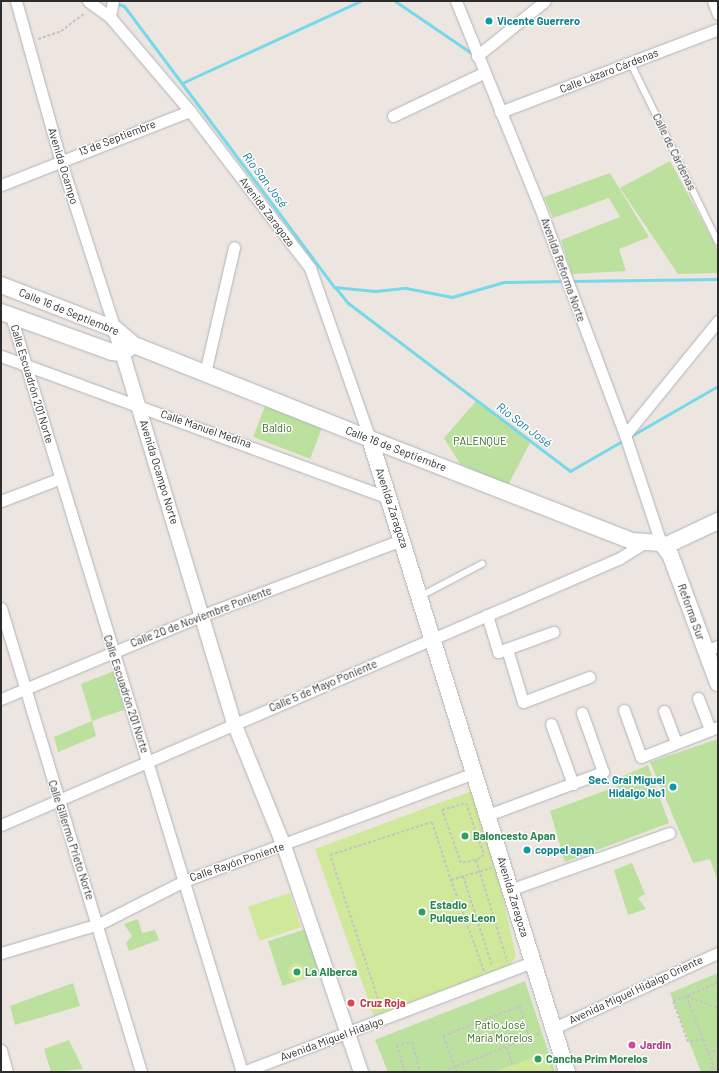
<!DOCTYPE html>
<meta charset="utf-8">
<style>
body{margin:0}
#map{position:relative;width:719px;height:1073px;overflow:hidden;background:#ede5df;font-family:Barlow,sans-serif}
div>[style]{position:absolute}
.medical>*{inset:0;background:#f3dde0}
.green>*{inset:0;background:#bce19e;transform-origin:0 0}
.pitch>*{inset:0;background:#d0e89a;transform-origin:0 0}
.round{border-radius:50%}
.stream>*{height:3px;margin:-1.5px;padding:0 1.5px;transform-origin:1.5px;border-radius:1.5px;background:#76d9eb}
.path>*{height:2px;margin-top:-1px;transform-origin:0;background:repeating-linear-gradient(90deg,#c4c4c4 0 3px,transparent 0 5px)}
.roads{filter:drop-shadow(0 0 1px #afb3bc) drop-shadow(0 0 1px #afb3bc)}
.service>*{height:5.5px;margin:-2.75px;padding:0 2.75px;transform-origin:2.75px;border-radius:2.75px;background:#fff}
.minor>*{height:11px;margin:-5.5px;padding:0 5.5px;transform-origin:5.5px;border-radius:5.5px;background:#fff}
.tertiary>*{height:14px;margin:-7px;padding:0 7px;transform-origin:7px;border-radius:7px;background:#fff}
.secondary>*{height:16px;margin:-8px;padding:0 8px;transform-origin:8px;border-radius:8px;background:#fff}
.dots>*{width:11px;height:11px;translate:-50% -50%;box-sizing:border-box;border:2px solid #fff;border-radius:50%}
span{translate:-50% -50%;white-space:nowrap;text-align:center;line-height:1.15;-webkit-text-stroke:3px #fff;paint-order:stroke}
.culture-label{font-size:11px;color:#0d838f;font-weight:700}
.left{translate:0 -50%;text-align:left}
.right{translate:-100% -50%;text-align:right}
.street-label{font-size:11px;color:#2c2c2c}
.park-label{font-size:11px;color:#35671d}
.leisure-label{font-size:11px;color:#27864d;font-weight:700}
.health-label{font-size:11px;color:#be3a42;font-weight:700}
.hotel-label{font-size:11px;color:#b23c85;font-weight:700}
.water-label{font-size:12px;color:#127a99;font-style:italic}
.frame{position:absolute;inset:0;border:2px solid #2c2c2c;pointer-events:none}
</style>
<div id="map">
<div class="medical">
<div style="clip-path:polygon(631px 1058px,636px 1072px,601px 1072px,620px 1062px)"></div>
</div>
<div class="green">
<div style="clip-path:polygon(670px 161px,718px 250px,718px 273px,678px 274px,620px 188px)"></div>
<div style="clip-path:polygon(610px 173px,649px 237px,619px 249px,626px 271px,572px 274px,561px 240px,620px 217px,609px 198px,553px 218px,544px 197px)"></div>
<div style="clip-path:polygon(476px 401px,531px 441px,508px 485px,460px 464px,444px 438px)"></div>
<div style="left:265px;top:406px;width:61px;height:33px;rotate:21deg"></div>
<div style="clip-path:polygon(117px 670px,129px 708px,92px 721px,96px 736px,58px 752px,54px 737px,92px 721px,81px 684px)"></div>
<div style="clip-path:polygon(718px 739px,718px 882px,710px 859px,693px 863px,650px 762px)"></div>
<div style="clip-path:polygon(648px 765px,669px 823px,565px 862px,550px 811px,618px 786px,616px 779px)"></div>
<div style="clip-path:polygon(632px 863px,645px 894px,638px 898px,646px 909px,628px 915px,614px 870px)"></div>
<div style="clip-path:polygon(138px 919px,142px 933px,155px 930px,159px 940px,129px 951px,126px 943px,132px 936px,124px 924px)"></div>
<div style="left:306px;top:929px;width:47px;height:40px;rotate:72deg"></div>
<div style="clip-path:polygon(718px 973px,718px 1072px,701px 1072px,670px 993px)"></div>
<div style="clip-path:polygon(525px 981px,555px 1072px,388px 1072px,375px 1040px)"></div>
<div style="clip-path:polygon(73px 983px,80px 1006px,15px 1025px,10px 1006px)"></div>
<div style="clip-path:polygon(69px 1040px,83px 1069px,51px 1072px,44px 1049px)"></div>
</div>
<div class="pitch">
<div style="clip-path:polygon(472px 791px,496px 867px,516px 956px,510px 965px,374px 1016px,315px 849px)"></div>
<div style="left:290px;top:893px;width:36px;height:44px;rotate:72deg"></div>
<div class="round" style="left:288px;top:963px;width:18px;height:18px"></div>
<div style="clip-path:polygon(545px 1053px,552px 1072px,493px 1072px,513px 1065px)"></div>
</div>
<div class="stream">
<div style="left:395px;top:1px;width:91px;rotate:34.2deg"></div>
<div style="left:115px;top:3px;width:9px;rotate:18deg"></div>
<div style="left:124px;top:6px;width:351px;rotate:53.2deg"></div>
<div style="left:334px;top:287px;width:41px;rotate:5.6deg"></div>
<div style="left:375px;top:291px;width:31px;rotate:-6deg"></div>
<div style="left:406px;top:288px;width:47px;rotate:11.1deg"></div>
<div style="left:452px;top:297px;width:54px;rotate:-16.1deg"></div>
<div style="left:504px;top:282px;width:60px;rotate:-1deg"></div>
<div style="left:182px;top:83px;width:196px;rotate:-24.7deg"></div>
<div style="left:570px;top:281px;width:148px;rotate:-0.8deg"></div>
<div style="left:335px;top:287px;width:21px;rotate:51deg"></div>
<div style="left:348px;top:303px;width:278px;rotate:37.1deg"></div>
<div style="left:570px;top:471px;width:171px;rotate:-29.9deg"></div>
</div>
<div class="path">
<div style="left:38px;top:39px;width:24px;rotate:-19deg"></div>
<div style="left:61px;top:31px;width:30px;rotate:-37deg"></div>
<div style="left:476px;top:860px;width:15px;rotate:169deg"></div>
<div style="left:461px;top:863px;width:56px;rotate:-109.7deg"></div>
<div style="left:442px;top:810px;width:25px;rotate:-16deg"></div>
<div style="left:466px;top:803px;width:55px;rotate:70.9deg"></div>
<div style="left:484px;top:855px;width:9px;rotate:148deg"></div>
<div style="left:476px;top:860px;width:106px;rotate:72.9deg"></div>
<div style="left:463px;top:876px;width:95px;rotate:72.1deg"></div>
<div style="left:484px;top:971px;width:97px;rotate:-109.9deg"></div>
<div style="left:451px;top:880px;width:42px;rotate:-16.7deg"></div>
<div style="left:718px;top:982px;width:35px;rotate:156deg"></div>
<div style="left:686px;top:996px;width:34px;rotate:21deg"></div>
<div style="left:381px;top:1008px;width:161px;rotate:-108.4deg"></div>
<div style="left:330px;top:855px;width:107px;rotate:-17.9deg"></div>
<div style="left:432px;top:822px;width:61px;rotate:71.9deg"></div>
<div style="left:703px;top:1039px;width:15px;rotate:169deg"></div>
<div style="left:688px;top:1042px;width:44px;rotate:-110.1deg"></div>
<div style="left:673px;top:1001px;width:14px;rotate:-21deg"></div>
<div style="left:686px;top:996px;width:46px;rotate:68.4deg"></div>
<div style="left:703px;top:1039px;width:15px;rotate:70deg"></div>
<div style="left:708px;top:1053px;width:21px;rotate:67deg"></div>
<div style="left:506px;top:1047px;width:19px;rotate:69deg"></div>
<div style="left:708px;top:1053px;width:10px;rotate:-17deg"></div>
<div style="left:405px;top:1072px;width:28px;rotate:-108deg"></div>
<div style="left:396px;top:1045px;width:16px;rotate:-11deg"></div>
<div style="left:412px;top:1042px;width:31px;rotate:75deg"></div>
<div style="left:443px;top:1072px;width:105px;rotate:-21.7deg"></div>
<div style="left:457px;top:1072px;width:39px;rotate:-111deg"></div>
<div style="left:443px;top:1036px;width:83px;rotate:-21.3deg"></div>
<div style="left:520px;top:1006px;width:33px;rotate:74deg"></div>
<div style="left:706px;top:1072px;width:9px;rotate:-36deg"></div>
</div>
<div class="roads">
<div class="service">
<div style="left:631px;top:63px;width:198px;rotate:64deg"></div>
<div style="left:421px;top:596px;width:69px;rotate:-27.7deg"></div>
</div>
<div class="minor">
<div style="left:16px;top:1px;width:164px;rotate:74.4deg"></div>
<div style="left:60px;top:159px;width:179px;rotate:72.1deg"></div>
<div style="left:88px;top:1px;width:27px;rotate:36deg"></div>
<div style="left:113px;top:1px;width:16px;rotate:101deg"></div>
<div style="left:110px;top:17px;width:123px;rotate:49.6deg"></div>
<div style="left:190px;top:111px;width:198px;rotate:52.6deg"></div>
<div style="left:310px;top:268px;width:181px;rotate:70.7deg"></div>
<div style="left:456px;top:1px;width:220px;rotate:67.9deg"></div>
<div style="left:539px;top:205px;width:246px;rotate:69.5deg"></div>
<div style="left:625px;top:435px;width:114px;rotate:71.6deg"></div>
<div style="left:713px;top:1px;width:14px;rotate:69deg"></div>
<div style="left:477px;top:56px;width:87px;rotate:-39deg"></div>
<div style="left:500px;top:112px;width:233px;rotate:-20.8deg"></div>
<div style="left:393px;top:116px;width:100px;rotate:-25.5deg"></div>
<div style="left:1px;top:185px;width:203px;rotate:-21.4deg"></div>
<div style="left:11px;top:316px;width:791px;rotate:73.01deg"></div>
<div style="left:1px;top:356px;width:411px;rotate:20.1deg"></div>
<div style="left:205px;top:373px;width:129px;rotate:-77deg"></div>
<div style="left:625px;top:435px;width:147px;rotate:-50.8deg"></div>
<div style="left:1px;top:501px;width:64px;rotate:-21deg"></div>
<div style="left:1px;top:608px;width:485px;rotate:73.2deg"></div>
<div style="left:487px;top:615px;width:39px;rotate:73deg"></div>
<div style="left:498px;top:652px;width:59px;rotate:-20deg"></div>
<div style="left:507px;top:649px;width:55px;rotate:73.2deg"></div>
<div style="left:523px;top:702px;width:71px;rotate:-20.7deg"></div>
<div style="left:705px;top:651px;width:14px;rotate:-21deg"></div>
<div style="left:698px;top:698px;width:34px;rotate:69deg"></div>
<div style="left:1px;top:699px;width:219px;rotate:-22.6deg"></div>
<div style="left:203px;top:615px;width:213px;rotate:-20.7deg"></div>
<div style="left:624px;top:710px;width:50px;rotate:70.1deg"></div>
<div style="left:641px;top:757px;width:83px;rotate:-21.3deg"></div>
<div style="left:664px;top:711px;width:34px;rotate:69deg"></div>
<div style="left:551px;top:724px;width:64px;rotate:69.9deg"></div>
<div style="left:488px;top:815px;width:123px;rotate:-20.5deg"></div>
<div style="left:603px;top:772px;width:63px;rotate:-109.6deg"></div>
<div style="left:1px;top:825px;width:674px;rotate:-23.33deg"></div>
<div style="left:620px;top:558px;width:28px;rotate:-32deg"></div>
<div style="left:512px;top:889px;width:167px;rotate:-19.6deg"></div>
<div style="left:1px;top:953px;width:102px;rotate:-16.5deg"></div>
<div style="left:99px;top:924px;width:95px;rotate:-26.8deg"></div>
<div style="left:184px;top:881px;width:310px;rotate:-20.4deg"></div>
<div style="left:554px;top:1028px;width:180px;rotate:-24.6deg"></div>
<div style="left:1px;top:1050px;width:23px;rotate:75deg"></div>
<div style="left:243px;top:1072px;width:310px;rotate:-20.8deg"></div>
</div>
<div class="tertiary">
<div style="left:115px;top:329px;width:412px;rotate:73.2deg"></div>
<div style="left:234px;top:723px;width:133px;rotate:67.9deg"></div>
<div style="left:284px;top:846px;width:239px;rotate:71.2deg"></div>
</div>
<div class="secondary">
<div style="left:1px;top:285px;width:122px;rotate:21.1deg"></div>
<div style="left:115px;top:329px;width:25px;rotate:40deg"></div>
<div style="left:134px;top:345px;width:254px;rotate:21.7deg"></div>
<div style="left:370px;top:439px;width:281px;rotate:21.3deg"></div>
<div style="left:632px;top:541px;width:29px;rotate:4deg"></div>
<div style="left:661px;top:543px;width:14px;rotate:51deg"></div>
<div style="left:670px;top:554px;width:138px;rotate:69.6deg"></div>
<div style="left:1px;top:312px;width:118px;rotate:19.8deg"></div>
<div style="left:112px;top:352px;width:10px;rotate:6deg"></div>
<div style="left:122px;top:353px;width:14px;rotate:-34deg"></div>
<div style="left:370px;top:439px;width:663px;rotate:72.71deg"></div>
<div style="left:665px;top:546px;width:59px;rotate:-25.3deg"></div>
</div>
</div>
<div class="dots">
<div style="left:489px;top:21px;background:#0f9aa8"></div>
<div style="left:673px;top:787px;background:#0f9aa8"></div>
<div style="left:465px;top:836px;background:#2e9e5b"></div>
<div style="left:527px;top:850px;background:#0f9aa8"></div>
<div style="left:422px;top:912px;background:#2e9e5b"></div>
<div style="left:297px;top:972px;background:#2e9e5b"></div>
<div style="left:351px;top:1003px;background:#e0444e"></div>
<div style="left:632px;top:1045px;background:#d1479c"></div>
<div style="left:538px;top:1059px;background:#2e9e5b"></div>
</div>
<div class="culture-label">
<span class="left" style="left:497px;top:21px">Vicente Guerrero</span>
<span class="right" style="left:665px;top:787px">Sec. Gral Miguel<br>Hidalgo No1</span>
<span class="left" style="left:535px;top:850px">coppel apan</span>
</div>
<div class="street-label">
<span style="left:609px;top:71px;rotate:-21deg">Calle Lázaro Cárdenas</span>
<span style="left:117px;top:138px;rotate:-21deg">13 de Septiembre</span>
<span style="left:674px;top:152px;rotate:64deg">Calle de Cárdenas</span>
<span style="left:63px;top:166px;rotate:73deg">Avenida Ocampo</span>
<span style="left:267px;top:212px;rotate:53deg">Avenida Zaragoza</span>
<span style="left:563px;top:270px;rotate:70deg">Avenida Reforma Norte</span>
<span style="left:69px;top:312px;rotate:22deg">Calle 16 de Septiembre</span>
<span style="left:32px;top:384px;rotate:73deg">Calle Escuadrón 201 Norte</span>
<span style="left:206px;top:429px;rotate:19deg">Calle Manuel Medina</span>
<span style="left:396px;top:449px;rotate:21deg">Calle 16 de Septiembre</span>
<span style="left:159px;top:472px;rotate:73deg">Avenida Ocampo Norte</span>
<span style="left:392px;top:508px;rotate:72deg">Avenida Zaragoza</span>
<span style="left:691px;top:612px;rotate:70deg">Reforma Sur</span>
<span style="left:201px;top:617px;rotate:-21deg">Calle 20 de Noviembre Poniente</span>
<span style="left:323px;top:686px;rotate:-23deg">Calle 5 de Mayo Poniente</span>
<span style="left:126px;top:694px;rotate:72deg">Calle Escuadrón 201 Norte</span>
<span style="left:71px;top:840px;rotate:72deg">Calle Gillermo Prieto Norte</span>
<span style="left:237px;top:862px;rotate:-19deg">Calle Rayón Poniente</span>
<span style="left:513px;top:897px;rotate:73deg">Avenida Zaragoza</span>
<span style="left:636px;top:990px;rotate:-25deg">Avenida Miguel Hidalgo Oriente</span>
<span style="left:332px;top:1039px;rotate:-20deg">Avenida Miguel Hidalgo</span>
</div>
<div class="park-label">
<span style="left:277px;top:428px">Baldio</span>
<span style="left:480px;top:441px">PALENQUE</span>
<span style="left:500px;top:1032px">Patio José<br>Maria Morelos</span>
</div>
<div class="leisure-label">
<span class="left" style="left:473px;top:836px">Baloncesto Apan</span>
<span class="left" style="left:430px;top:912px">Estadio<br>Pulques Leon</span>
<span class="left" style="left:305px;top:972px">La Alberca</span>
<span class="left" style="left:546px;top:1059px">Cancha Prim Morelos</span>
</div>
<div class="health-label">
<span class="left" style="left:360px;top:1003px">Cruz Roja</span>
</div>
<div class="hotel-label">
<span class="left" style="left:640px;top:1045px">Jardin</span>
</div>
<div class="water-label">
<span style="left:265px;top:180px;rotate:53deg">Rio San José</span>
<span style="left:524px;top:425px;rotate:37deg">Rio San José</span>
</div>
<div class="frame"></div>
</div>
